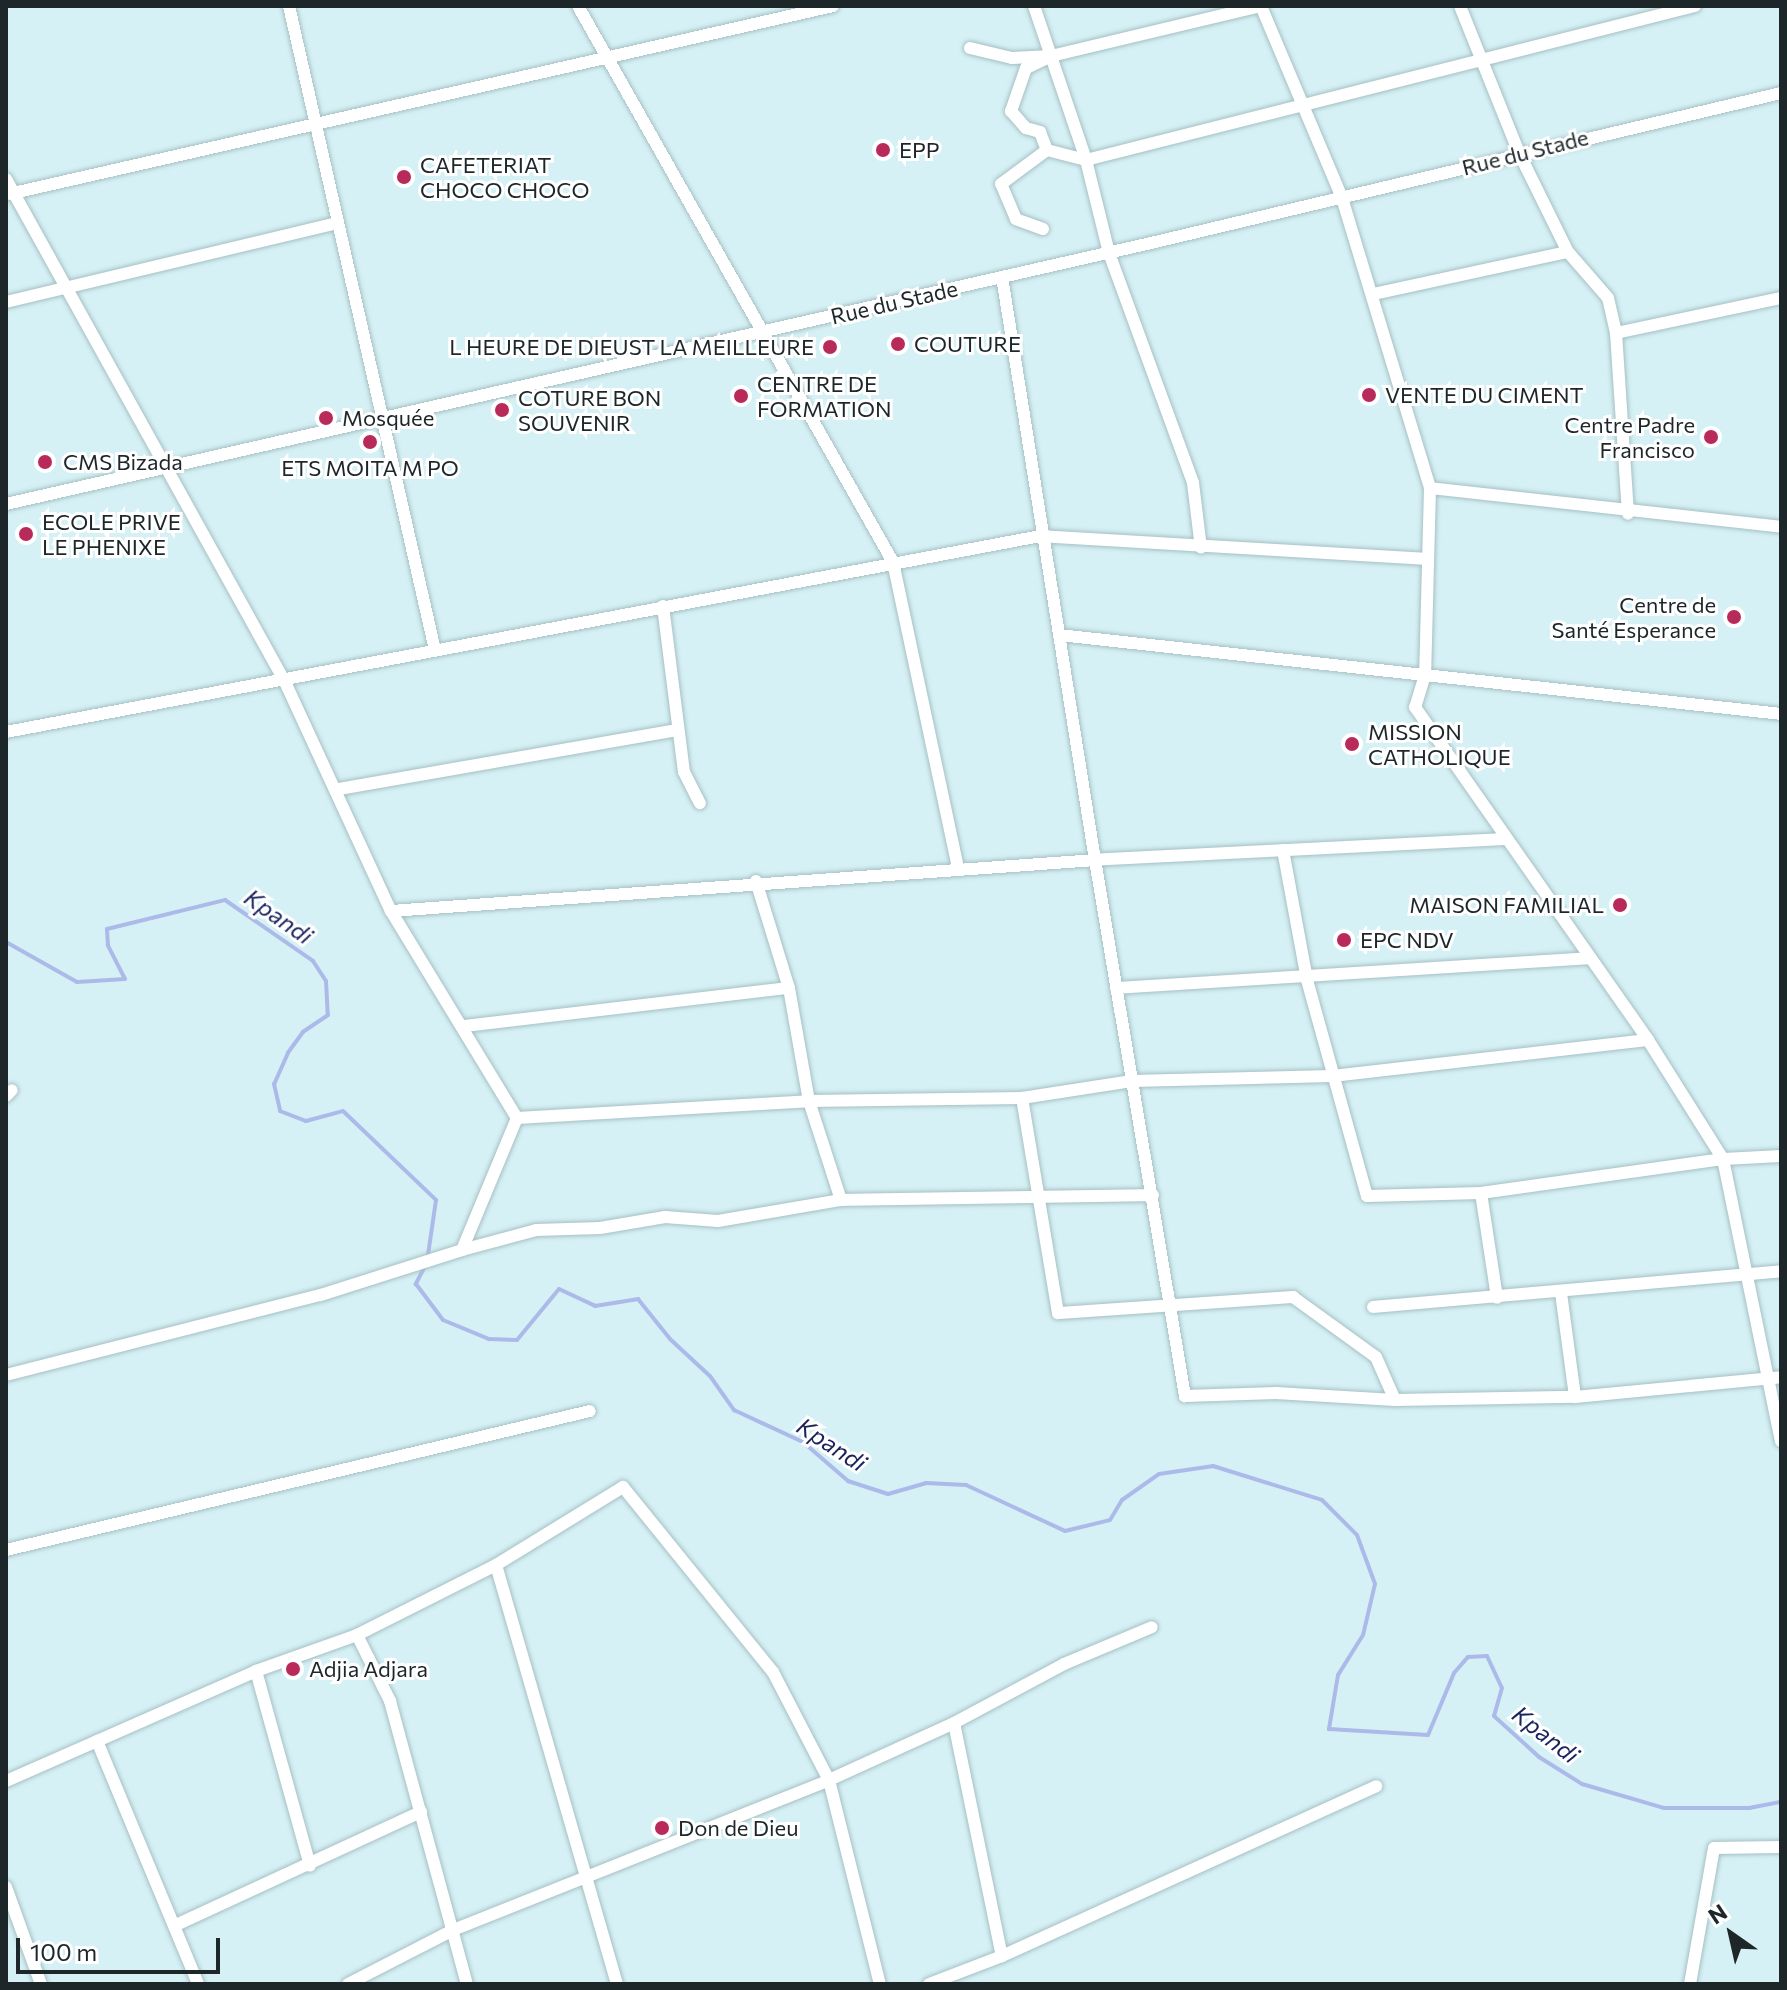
<!DOCTYPE html>
<meta charset="utf-8">
<style>
body{margin:0}
#map{position:relative;width:1787px;height:1990px;overflow:hidden;background:#d6f1f5;font-family:Commissioner,sans-serif}
div>[style]{position:absolute}
.stream>*{height:4px;margin:-2px;padding:0 2px;transform-origin:2px;border-radius:2px;background:#acbaea}
.roads{filter:drop-shadow(0 0 2px #a6c0c4) drop-shadow(0 0 2px #a6c0c4)}
.street>*{height:12px;margin:-6px;padding:0 6px;transform-origin:6px;border-radius:6px;background:#fff}
.dots>*{width:22px;height:22px;translate:-50% -50%;box-sizing:border-box;border:4px solid #fff;border-radius:50%}
span{translate:-50% -50%;white-space:nowrap;text-align:center;line-height:1.15;-webkit-text-stroke:6px #fff;paint-order:stroke}
.poi-label{font-size:22px;color:#1d2729}
.left{translate:0 -50%;text-align:left}
.right{translate:-100% -50%;text-align:right}
.street-label{font-size:22px;color:#1d2729}
.water-label{font-size:24px;color:#1b235b;font-style:italic}
.frame{position:absolute;inset:0;border:8px solid #1d2729;pointer-events:none}
.north{position:absolute;left:1691px;top:1894px;width:80px;height:80px;-webkit-text-stroke:6px #fff;paint-order:stroke;rotate:326deg;font-size:22px;font-weight:700;line-height:32px;text-align:center;color:#1d2729}
.north::after{content:'';display:block;margin:auto;width:28px;height:36px;background:#1d2729;clip-path:polygon(50% 0,100% 100%,50% 72%,0 100%)}
.scale{position:absolute;left:16px;top:1938px;width:204px;height:36px;box-sizing:border-box;border:4px solid #1d2729;border-top:0;padding-left:10px;font-size:24px;line-height:28px;white-space:nowrap;color:#1d2729;-webkit-text-stroke:6px #fff;paint-order:stroke}
</style>
<div id="map">
<div class="stream">
<div style="left:6px;top:942px;width:81px;rotate:29.4deg"></div>
<div style="left:77px;top:982px;width:48px;rotate:-3.6deg"></div>
<div style="left:125px;top:979px;width:38px;rotate:-117deg"></div>
<div style="left:108px;top:945px;width:16px;rotate:-94deg"></div>
<div style="left:107px;top:929px;width:122px;rotate:-13.8deg"></div>
<div style="left:225px;top:900px;width:107px;rotate:34.7deg"></div>
<div style="left:313px;top:961px;width:24px;rotate:57deg"></div>
<div style="left:326px;top:981px;width:34px;rotate:87deg"></div>
<div style="left:328px;top:1015px;width:30px;rotate:146deg"></div>
<div style="left:303px;top:1032px;width:26px;rotate:126deg"></div>
<div style="left:288px;top:1053px;width:34px;rotate:114deg"></div>
<div style="left:274px;top:1084px;width:28px;rotate:77deg"></div>
<div style="left:280px;top:1111px;width:28px;rotate:21deg"></div>
<div style="left:306px;top:1121px;width:38px;rotate:-15deg"></div>
<div style="left:343px;top:1111px;width:129px;rotate:43.7deg"></div>
<div style="left:436px;top:1200px;width:63px;rotate:98.3deg"></div>
<div style="left:427px;top:1262px;width:25px;rotate:117deg"></div>
<div style="left:416px;top:1284px;width:45px;rotate:53.1deg"></div>
<div style="left:443px;top:1320px;width:50px;rotate:22.4deg"></div>
<div style="left:489px;top:1339px;width:28px;rotate:2deg"></div>
<div style="left:517px;top:1340px;width:66px;rotate:-50.5deg"></div>
<div style="left:559px;top:1289px;width:40px;rotate:25deg"></div>
<div style="left:595px;top:1306px;width:44px;rotate:-9.2deg"></div>
<div style="left:638px;top:1299px;width:51px;rotate:51.3deg"></div>
<div style="left:670px;top:1339px;width:54px;rotate:42.8deg"></div>
<div style="left:710px;top:1376px;width:42px;rotate:54.8deg"></div>
<div style="left:734px;top:1410px;width:76px;rotate:24.9deg"></div>
<div style="left:803px;top:1442px;width:60px;rotate:40.9deg"></div>
<div style="left:848px;top:1481px;width:42px;rotate:18deg"></div>
<div style="left:888px;top:1494px;width:40px;rotate:-16deg"></div>
<div style="left:926px;top:1483px;width:40px;rotate:2.9deg"></div>
<div style="left:966px;top:1485px;width:109px;rotate:24.9deg"></div>
<div style="left:1065px;top:1531px;width:46px;rotate:-13.7deg"></div>
<div style="left:1110px;top:1520px;width:23px;rotate:-59deg"></div>
<div style="left:1122px;top:1500px;width:45px;rotate:-35.1deg"></div>
<div style="left:1159px;top:1474px;width:55px;rotate:-8.4deg"></div>
<div style="left:1213px;top:1466px;width:114px;rotate:17.3deg"></div>
<div style="left:1322px;top:1500px;width:49px;rotate:45deg"></div>
<div style="left:1357px;top:1535px;width:52px;rotate:69.8deg"></div>
<div style="left:1375px;top:1584px;width:52px;rotate:103.2deg"></div>
<div style="left:1363px;top:1635px;width:47px;rotate:122deg"></div>
<div style="left:1338px;top:1675px;width:55px;rotate:99.5deg"></div>
<div style="left:1329px;top:1729px;width:99px;rotate:3.5deg"></div>
<div style="left:1428px;top:1735px;width:67px;rotate:-67.2deg"></div>
<div style="left:1454px;top:1673px;width:21px;rotate:-49deg"></div>
<div style="left:1468px;top:1657px;width:19px;rotate:-3deg"></div>
<div style="left:1487px;top:1656px;width:35px;rotate:65deg"></div>
<div style="left:1502px;top:1688px;width:29px;rotate:106deg"></div>
<div style="left:1494px;top:1716px;width:61px;rotate:42.3deg"></div>
<div style="left:1539px;top:1757px;width:51px;rotate:32.1deg"></div>
<div style="left:1582px;top:1784px;width:85px;rotate:16.3deg"></div>
<div style="left:1664px;top:1808px;width:85px"></div>
<div style="left:1749px;top:1808px;width:33px;rotate:-11deg"></div>
</div>
<div class="roads">
<div class="street">
<div style="left:289px;top:6px;width:660px;rotate:77.23deg"></div>
<div style="left:578px;top:6px;width:639px;rotate:60.47deg"></div>
<div style="left:893px;top:562px;width:314px;rotate:78deg"></div>
<div style="left:1034px;top:6px;width:163px;rotate:71.3deg"></div>
<div style="left:1086px;top:160px;width:96px;rotate:76.1deg"></div>
<div style="left:1109px;top:253px;width:245px;rotate:69.9deg"></div>
<div style="left:1193px;top:483px;width:65px;rotate:83deg"></div>
<div style="left:1261px;top:6px;width:208px;rotate:67.1deg"></div>
<div style="left:1342px;top:198px;width:303px;rotate:73.1deg"></div>
<div style="left:1430px;top:488px;width:187px;rotate:91.5deg"></div>
<div style="left:1425px;top:675px;width:34px;rotate:107deg"></div>
<div style="left:1415px;top:707px;width:406px;rotate:55deg"></div>
<div style="left:1648px;top:1040px;width:141px;rotate:57.8deg"></div>
<div style="left:1723px;top:1159px;width:58px;rotate:-3deg"></div>
<div style="left:1460px;top:6px;width:158px;rotate:68.1deg"></div>
<div style="left:1519px;top:153px;width:110px;rotate:63.7deg"></div>
<div style="left:1568px;top:252px;width:61px;rotate:49deg"></div>
<div style="left:1608px;top:298px;width:36px;rotate:77deg"></div>
<div style="left:1616px;top:333px;width:181px;rotate:86.2deg"></div>
<div style="left:970px;top:48px;width:43px;rotate:13.4deg"></div>
<div style="left:1012px;top:58px;width:39px;rotate:-3deg"></div>
<div style="left:1051px;top:56px;width:216px;rotate:-13.4deg"></div>
<div style="left:1051px;top:56px;width:28px;rotate:154deg"></div>
<div style="left:1026px;top:68px;width:46px;rotate:109.2deg"></div>
<div style="left:1011px;top:111px;width:23px;rotate:49deg"></div>
<div style="left:1026px;top:128px;width:15px;rotate:16deg"></div>
<div style="left:1040px;top:132px;width:19px;rotate:69deg"></div>
<div style="left:1047px;top:150px;width:40px;rotate:14.4deg"></div>
<div style="left:1086px;top:160px;width:628px;rotate:-14.19deg"></div>
<div style="left:6px;top:179px;width:575px;rotate:60.98deg"></div>
<div style="left:285px;top:682px;width:252px;rotate:65.2deg"></div>
<div style="left:391px;top:911px;width:242px;rotate:58.7deg"></div>
<div style="left:9px;top:194px;width:845px;rotate:-12.85deg"></div>
<div style="left:1043px;top:229px;width:29px;rotate:-160deg"></div>
<div style="left:1016px;top:219px;width:38px;rotate:-113deg"></div>
<div style="left:1001px;top:184px;width:57px;rotate:-36.5deg"></div>
<div style="left:1373px;top:294px;width:199px;rotate:-12.2deg"></div>
<div style="left:6px;top:302px;width:340px;rotate:-13.4deg"></div>
<div style="left:1616px;top:333px;width:169px;rotate:-12deg"></div>
<div style="left:1430px;top:488px;width:353px;rotate:6.3deg"></div>
<div style="left:6px;top:504px;width:1174px;rotate:-12.84deg"></div>
<div style="left:1151px;top:243px;width:648px;rotate:-13.39deg"></div>
<div style="left:663px;top:606px;width:167px;rotate:82.8deg"></div>
<div style="left:684px;top:772px;width:35px;rotate:63deg"></div>
<div style="left:1059px;top:635px;width:726px;rotate:6.24deg"></div>
<div style="left:6px;top:732px;width:1052px;rotate:-10.73deg"></div>
<div style="left:1040px;top:536px;width:387px;rotate:3.4deg"></div>
<div style="left:339px;top:789px;width:343px;rotate:-9.9deg"></div>
<div style="left:1504px;top:839px;width:410px;rotate:177.1deg"></div>
<div style="left:1095px;top:860px;width:544px;rotate:80.47deg"></div>
<div style="left:1185px;top:1396px;width:91px;rotate:-1.9deg"></div>
<div style="left:1276px;top:1393px;width:119px;rotate:3.4deg"></div>
<div style="left:1395px;top:1400px;width:180px;rotate:-1deg"></div>
<div style="left:1575px;top:1397px;width:207px;rotate:-5.5deg"></div>
<div style="left:1283px;top:850px;width:132px;rotate:79.5deg"></div>
<div style="left:1307px;top:980px;width:224px;rotate:74.5deg"></div>
<div style="left:1367px;top:1196px;width:114px;rotate:-1.5deg"></div>
<div style="left:1481px;top:1193px;width:244px;rotate:-8deg"></div>
<div style="left:1723px;top:1159px;width:288px;rotate:78.4deg"></div>
<div style="left:756px;top:881px;width:112px;rotate:72.9deg"></div>
<div style="left:789px;top:988px;width:115px;rotate:80deg"></div>
<div style="left:809px;top:1101px;width:104px;rotate:72.1deg"></div>
<div style="left:391px;top:911px;width:706px;rotate:-4.14deg"></div>
<div style="left:1095px;top:860px;width:590px;rotate:-99.06deg"></div>
<div style="left:1116px;top:988px;width:475px;rotate:-3.6deg"></div>
<div style="left:464px;top:1026px;width:327px;rotate:-6.7deg"></div>
<div style="left:6px;top:1096px;width:8px;rotate:-45deg"></div>
<div style="left:1022px;top:1098px;width:218px;rotate:80.5deg"></div>
<div style="left:1058px;top:1313px;width:236px;rotate:-3.9deg"></div>
<div style="left:1293px;top:1297px;width:102px;rotate:35.9deg"></div>
<div style="left:1376px;top:1357px;width:47px;rotate:66.2deg"></div>
<div style="left:517px;top:1118px;width:292px;rotate:-3.3deg"></div>
<div style="left:809px;top:1101px;width:213px;rotate:-0.8deg"></div>
<div style="left:1022px;top:1098px;width:111px;rotate:-8.8deg"></div>
<div style="left:1132px;top:1081px;width:200px;rotate:-1.4deg"></div>
<div style="left:1332px;top:1076px;width:318px;rotate:-6.5deg"></div>
<div style="left:1481px;top:1193px;width:106px;rotate:81.3deg"></div>
<div style="left:462px;top:1250px;width:77px;rotate:-15.1deg"></div>
<div style="left:536px;top:1230px;width:64px;rotate:-1.8deg"></div>
<div style="left:600px;top:1228px;width:66px;rotate:-9.6deg"></div>
<div style="left:665px;top:1217px;width:53px;rotate:4.3deg"></div>
<div style="left:718px;top:1221px;width:125px;rotate:-9.7deg"></div>
<div style="left:841px;top:1200px;width:312px;rotate:-0.9deg"></div>
<div style="left:1561px;top:1293px;width:105px;rotate:82.3deg"></div>
<div style="left:1373px;top:1307px;width:410px;rotate:-5deg"></div>
<div style="left:6px;top:1375px;width:325px;rotate:-14.3deg"></div>
<div style="left:321px;top:1295px;width:148px;rotate:-17.7deg"></div>
<div style="left:462px;top:1250px;width:143px;rotate:-67.4deg"></div>
<div style="left:6px;top:1550px;width:600px;rotate:-13.39deg"></div>
<div style="left:496px;top:1565px;width:436px;rotate:73.9deg"></div>
<div style="left:357px;top:1635px;width:74px;rotate:63.4deg"></div>
<div style="left:390px;top:1701px;width:293px;rotate:74.8deg"></div>
<div style="left:256px;top:1671px;width:202px;rotate:74.5deg"></div>
<div style="left:954px;top:1723px;width:238px;rotate:78.4deg"></div>
<div style="left:97px;top:1741px;width:263px;rotate:67.4deg"></div>
<div style="left:6px;top:1781px;width:273px;rotate:-23.7deg"></div>
<div style="left:256px;top:1671px;width:107px;rotate:-19.6deg"></div>
<div style="left:357px;top:1635px;width:156px;rotate:-26.7deg"></div>
<div style="left:496px;top:1565px;width:149px;rotate:-31.6deg"></div>
<div style="left:623px;top:1487px;width:238px;rotate:51deg"></div>
<div style="left:773px;top:1672px;width:122px;rotate:62.6deg"></div>
<div style="left:829px;top:1780px;width:210px;rotate:76deg"></div>
<div style="left:6px;top:1887px;width:103px;rotate:70.2deg"></div>
<div style="left:176px;top:1925px;width:270px;rotate:-24.8deg"></div>
<div style="left:348px;top:1984px;width:118px;rotate:-27.2deg"></div>
<div style="left:453px;top:1930px;width:405px;rotate:-21.7deg"></div>
<div style="left:829px;top:1780px;width:137px;rotate:-24.5deg"></div>
<div style="left:954px;top:1723px;width:125px;rotate:-28.2deg"></div>
<div style="left:1064px;top:1664px;width:95px;rotate:-22.8deg"></div>
<div style="left:929px;top:1984px;width:78px;rotate:-21deg"></div>
<div style="left:1002px;top:1956px;width:411px;rotate:-24.4deg"></div>
<div style="left:1690px;top:1984px;width:138px;rotate:-80deg"></div>
<div style="left:1714px;top:1848px;width:67px;rotate:-0.9deg"></div>
</div>
</div>
<div class="dots">
<div style="left:883px;top:150px;background:#b82a5a"></div>
<div style="left:404px;top:177px;background:#b82a5a"></div>
<div style="left:898px;top:344px;background:#b82a5a"></div>
<div style="left:830px;top:347px;background:#b82a5a"></div>
<div style="left:1369px;top:395px;background:#b82a5a"></div>
<div style="left:741px;top:396px;background:#b82a5a"></div>
<div style="left:502px;top:410px;background:#b82a5a"></div>
<div style="left:326px;top:418px;background:#b82a5a"></div>
<div style="left:1711px;top:437px;background:#b82a5a"></div>
<div style="left:370px;top:442px;background:#b82a5a"></div>
<div style="left:45px;top:462px;background:#b82a5a"></div>
<div style="left:26px;top:534px;background:#b82a5a"></div>
<div style="left:1734px;top:617px;background:#b82a5a"></div>
<div style="left:1352px;top:744px;background:#b82a5a"></div>
<div style="left:1620px;top:905px;background:#b82a5a"></div>
<div style="left:1344px;top:940px;background:#b82a5a"></div>
<div style="left:293px;top:1669px;background:#b82a5a"></div>
<div style="left:662px;top:1828px;background:#b82a5a"></div>
</div>
<div class="poi-label">
<span class="left" style="left:899px;top:150px">EPP</span>
<span class="left" style="left:420px;top:177px">CAFETERIAT<br>CHOCO CHOCO</span>
<span class="left" style="left:914px;top:344px">COUTURE</span>
<span class="right" style="left:814px;top:347px">L HEURE DE DIEUST LA MEILLEURE</span>
<span class="left" style="left:757px;top:396px">CENTRE DE<br>FORMATION</span>
<span class="left" style="left:1385px;top:395px">VENTE DU CIMENT</span>
<span class="left" style="left:518px;top:410px">COTURE BON<br>SOUVENIR</span>
<span class="left" style="left:342px;top:418px">Mosquée</span>
<span class="right" style="left:1695px;top:437px">Centre Padre<br>Francisco</span>
<span class="left" style="left:63px;top:462px">CMS Bizada</span>
<span style="left:370px;top:468px">ETS MOITA M PO</span>
<span class="left" style="left:42px;top:534px">ECOLE PRIVE<br>LE PHENIXE</span>
<span class="right" style="left:1716px;top:617px">Centre de<br>Santé Esperance</span>
<span class="left" style="left:1368px;top:744px">MISSION<br>CATHOLIQUE</span>
<span class="right" style="left:1604px;top:905px">MAISON FAMILIAL</span>
<span class="left" style="left:1360px;top:940px">EPC NDV</span>
<span class="left" style="left:309px;top:1669px">Adjia Adjara</span>
<span class="left" style="left:678px;top:1828px">Don de Dieu</span>
</div>
<div class="street-label">
<span style="left:1525px;top:152px;rotate:-14deg">Rue du Stade</span>
<span style="left:894px;top:302px;rotate:-13deg">Rue du Stade</span>
</div>
<div class="water-label">
<span style="left:279px;top:916px;rotate:35deg">Kpandi</span>
<span style="left:832px;top:1444px;rotate:33deg">Kpandi</span>
<span style="left:1546px;top:1734px;rotate:38deg">Kpandi</span>
</div>
<div class="frame"></div>
<div class="north">N</div>
<div class="scale">100 m</div>
</div>
